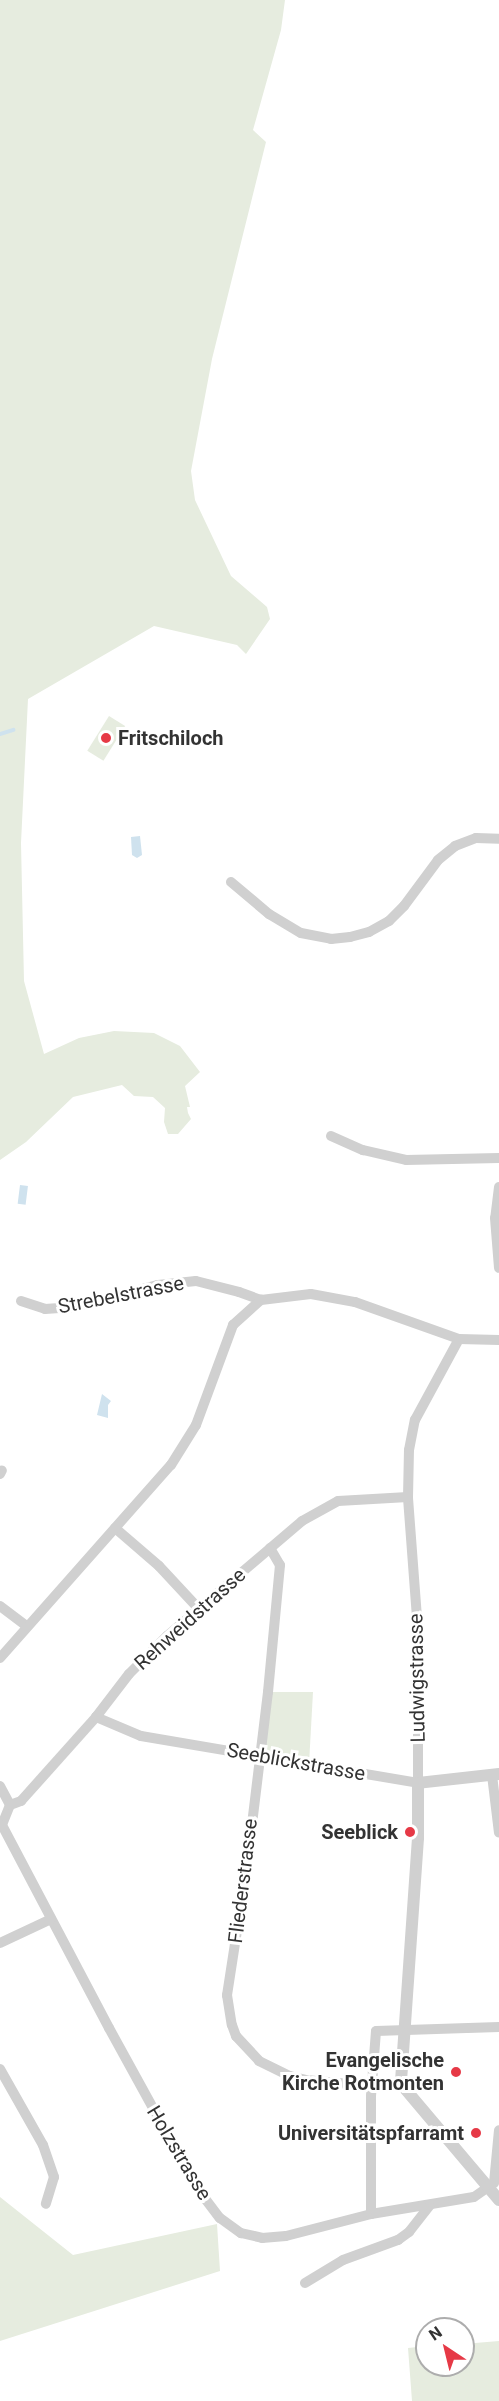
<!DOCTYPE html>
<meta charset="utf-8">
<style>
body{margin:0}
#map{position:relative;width:499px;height:2401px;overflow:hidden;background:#fff;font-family:Roboto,sans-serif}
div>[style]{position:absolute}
.green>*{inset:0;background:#e6ecdf;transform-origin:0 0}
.water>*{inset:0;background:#cfe2ee;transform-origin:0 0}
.stream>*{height:4px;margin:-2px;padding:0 2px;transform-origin:2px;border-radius:2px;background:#cfe2ee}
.minor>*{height:10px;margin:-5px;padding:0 5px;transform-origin:5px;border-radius:5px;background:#d0d0d0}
.tertiary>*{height:12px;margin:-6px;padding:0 6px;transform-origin:6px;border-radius:6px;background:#d0d0d0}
.dots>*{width:16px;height:16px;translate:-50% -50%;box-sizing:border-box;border:3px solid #fff;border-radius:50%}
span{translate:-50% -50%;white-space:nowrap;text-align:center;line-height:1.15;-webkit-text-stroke:6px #fff;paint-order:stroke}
.poi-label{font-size:20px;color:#333;font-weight:700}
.left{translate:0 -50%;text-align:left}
.right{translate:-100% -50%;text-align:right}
.street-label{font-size:20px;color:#333}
.north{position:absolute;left:415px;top:2317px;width:60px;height:60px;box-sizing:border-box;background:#fff;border:2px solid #adadad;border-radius:50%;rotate:325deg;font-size:16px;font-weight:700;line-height:24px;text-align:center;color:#333}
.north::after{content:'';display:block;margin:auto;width:21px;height:27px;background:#e63946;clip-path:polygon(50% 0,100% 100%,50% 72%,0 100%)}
</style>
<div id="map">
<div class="green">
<div style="clip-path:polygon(0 0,285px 0,281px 30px,253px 130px,266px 142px,212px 359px,191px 471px,195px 500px,231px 576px,267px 607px,270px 619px,246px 654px,237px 645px,154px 626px,28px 699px,21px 843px,24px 981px,44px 1054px,79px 1038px,114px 1031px,154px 1033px,180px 1046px,200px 1072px,185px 1086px,190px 1107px,187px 1107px,188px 1113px,191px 1119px,178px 1134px,168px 1134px,164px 1122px,165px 1108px,153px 1097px,134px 1096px,122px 1085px,73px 1097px,26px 1142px,0 1160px)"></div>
<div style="left:109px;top:716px;width:19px;height:41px;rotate:32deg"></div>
<div style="clip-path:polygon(268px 1692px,313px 1692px,309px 1764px,259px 1756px)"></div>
<div style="clip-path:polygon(0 2197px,73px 2255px,217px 2224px,220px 2271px,0 2341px)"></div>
<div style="clip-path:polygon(499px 2341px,499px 2401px,412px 2401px,408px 2348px,427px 2346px,427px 2365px,463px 2365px,463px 2344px)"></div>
</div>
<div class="water">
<div style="clip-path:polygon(140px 836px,142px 855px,137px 858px,132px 855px,131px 837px)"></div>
<div style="left:20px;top:1185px;width:8px;height:19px;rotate:7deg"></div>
<div style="clip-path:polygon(102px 1394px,111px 1401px,108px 1405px,108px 1418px,97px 1415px)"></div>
</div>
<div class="stream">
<div style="left:0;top:734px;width:14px;rotate:-17deg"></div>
</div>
<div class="minor">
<div style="left:231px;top:882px;width:50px;rotate:40.1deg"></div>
<div style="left:269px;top:914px;width:37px;rotate:31deg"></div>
<div style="left:301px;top:933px;width:31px;rotate:11deg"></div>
<div style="left:331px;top:939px;width:19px;rotate:-6deg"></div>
<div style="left:350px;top:937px;width:20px;rotate:-15deg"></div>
<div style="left:369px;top:932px;width:23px;rotate:-29deg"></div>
<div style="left:389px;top:921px;width:21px;rotate:-45deg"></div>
<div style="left:404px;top:906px;width:57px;rotate:-53.5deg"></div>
<div style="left:438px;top:860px;width:22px;rotate:-39deg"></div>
<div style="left:455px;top:846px;width:22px;rotate:-21deg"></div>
<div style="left:476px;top:838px;width:23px;rotate:2deg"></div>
<div style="left:331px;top:1136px;width:35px;rotate:24deg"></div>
<div style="left:363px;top:1150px;width:44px;rotate:13.1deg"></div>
<div style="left:406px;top:1160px;width:93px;rotate:-1.2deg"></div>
<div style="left:499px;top:1187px;width:31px;rotate:97deg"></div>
<div style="left:495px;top:1218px;width:50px;rotate:85.4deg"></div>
<div style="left:21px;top:1301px;width:25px;rotate:18deg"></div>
<div style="left:45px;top:1309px;width:29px;rotate:-4deg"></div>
<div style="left:74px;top:1307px;width:87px;rotate:-14.7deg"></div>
<div style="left:158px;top:1285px;width:38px;rotate:-6deg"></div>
<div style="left:196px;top:1281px;width:44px;rotate:14.3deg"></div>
<div style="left:239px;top:1292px;width:23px;rotate:20deg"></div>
<div style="left:261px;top:1300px;width:50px;rotate:-6.8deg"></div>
<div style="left:311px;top:1294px;width:45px;rotate:10.3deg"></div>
<div style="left:355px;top:1302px;width:110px;rotate:19.6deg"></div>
<div style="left:459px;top:1339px;width:40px;rotate:1.4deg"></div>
<div style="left:0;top:1474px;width:4px;rotate:-63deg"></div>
<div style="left:115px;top:1528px;width:58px;rotate:40.8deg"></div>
<div style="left:159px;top:1566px;width:57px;rotate:47.1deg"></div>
<div style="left:270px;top:1548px;width:20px;rotate:60deg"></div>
<div style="left:280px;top:1565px;width:128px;rotate:95.4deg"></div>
<div style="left:268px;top:1692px;width:175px;rotate:96.9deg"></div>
<div style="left:247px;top:1866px;width:131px;rotate:98.8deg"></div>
<div style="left:227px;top:1995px;width:30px;rotate:81deg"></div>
<div style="left:232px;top:2025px;width:12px;rotate:70deg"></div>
<div style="left:236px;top:2036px;width:34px;rotate:47deg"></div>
<div style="left:259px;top:2061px;width:34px;rotate:26deg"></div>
<div style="left:290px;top:2076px;width:16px;rotate:14deg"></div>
<div style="left:306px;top:2080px;width:56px;rotate:5.1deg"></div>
<div style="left:362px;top:2085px;width:39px;rotate:-1deg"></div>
<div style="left:0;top:1606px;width:34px;rotate:37deg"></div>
<div style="left:0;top:1658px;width:258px;rotate:-48.5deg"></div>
<div style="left:171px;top:1465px;width:47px;rotate:-58deg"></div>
<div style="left:196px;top:1425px;width:107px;rotate:-69.7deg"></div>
<div style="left:233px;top:1325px;width:38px;rotate:-42deg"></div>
<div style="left:96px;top:1717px;width:49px;rotate:22.9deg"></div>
<div style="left:141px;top:1736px;width:281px;rotate:9.6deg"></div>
<div style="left:418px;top:1783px;width:152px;rotate:-90deg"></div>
<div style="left:418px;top:1631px;width:134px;rotate:-94.3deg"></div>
<div style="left:408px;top:1497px;width:47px;rotate:-88.8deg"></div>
<div style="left:409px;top:1450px;width:31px;rotate:-79deg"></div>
<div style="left:415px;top:1420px;width:92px;rotate:-61.5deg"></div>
<div style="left:492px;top:1775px;width:58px;rotate:83.1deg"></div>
<div style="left:0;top:1786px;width:21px;rotate:62deg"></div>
<div style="left:10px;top:1805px;width:22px;rotate:112deg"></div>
<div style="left:2px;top:1825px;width:229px;rotate:62.2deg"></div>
<div style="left:109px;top:2028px;width:183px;rotate:61.2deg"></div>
<div style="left:197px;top:2188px;width:38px;rotate:53deg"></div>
<div style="left:220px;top:2218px;width:26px;rotate:36deg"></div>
<div style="left:241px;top:2233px;width:22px;rotate:13deg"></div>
<div style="left:262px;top:2238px;width:24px;rotate:-5deg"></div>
<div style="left:286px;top:2236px;width:88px;rotate:-14.5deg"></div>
<div style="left:371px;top:2214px;width:104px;rotate:-9.4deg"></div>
<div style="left:474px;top:2197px;width:24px;rotate:-35deg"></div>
<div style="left:494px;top:2183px;width:53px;rotate:-84.6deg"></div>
<div style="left:10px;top:1805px;width:12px;rotate:-20deg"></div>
<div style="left:21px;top:1801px;width:113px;rotate:-48.2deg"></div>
<div style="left:96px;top:1717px;width:54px;rotate:-52.5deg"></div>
<div style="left:129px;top:1674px;width:54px;rotate:-45deg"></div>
<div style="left:167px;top:1636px;width:177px;rotate:-40.4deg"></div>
<div style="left:302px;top:1521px;width:41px;rotate:-29.1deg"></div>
<div style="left:338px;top:1501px;width:70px;rotate:-3.3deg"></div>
<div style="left:0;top:1943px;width:56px;rotate:-25.2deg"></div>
<div style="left:0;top:2069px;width:87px;rotate:60.5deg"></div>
<div style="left:43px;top:2145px;width:34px;rotate:71deg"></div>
<div style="left:54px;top:2177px;width:28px;rotate:107deg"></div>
<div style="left:371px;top:2214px;width:118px;rotate:-90deg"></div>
<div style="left:371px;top:2096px;width:65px;rotate:-85.6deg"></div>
<div style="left:376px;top:2031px;width:123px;rotate:-1.9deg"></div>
<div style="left:305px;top:2283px;width:44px;rotate:-31.2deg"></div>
<div style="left:343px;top:2260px;width:59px;rotate:-20deg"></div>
<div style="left:398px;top:2240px;width:14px;rotate:-36deg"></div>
<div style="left:409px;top:2232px;width:33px;rotate:-52deg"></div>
</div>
<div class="tertiary">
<div style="left:499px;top:1774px;width:81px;rotate:173.7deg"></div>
<div style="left:418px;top:1783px;width:55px;rotate:90deg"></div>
<div style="left:418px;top:1838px;width:247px;rotate:94deg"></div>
<div style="left:401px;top:2084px;width:152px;rotate:49.8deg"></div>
</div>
<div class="dots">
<div style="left:106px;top:738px;background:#e63946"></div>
<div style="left:410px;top:1832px;background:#e63946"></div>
<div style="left:456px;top:2072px;background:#e63946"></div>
<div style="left:476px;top:2133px;background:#e63946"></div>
</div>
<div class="poi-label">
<span class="left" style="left:118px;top:738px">Fritschiloch</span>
<span class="right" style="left:398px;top:1832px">Seeblick</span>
<span class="right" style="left:444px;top:2072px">Evangelische<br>Kirche Rotmonten</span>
<span class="right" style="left:464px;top:2133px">Universitätspfarramt</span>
</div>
<div class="street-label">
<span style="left:121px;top:1295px;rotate:-11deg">Strebelstrasse</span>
<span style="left:190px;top:1619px;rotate:-42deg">Rehweidstrasse</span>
<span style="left:417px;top:1678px;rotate:-91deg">Ludwigstrasse</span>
<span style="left:296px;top:1762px;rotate:10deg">Seeblickstrasse</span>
<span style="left:243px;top:1881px;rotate:-83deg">Fliederstrasse</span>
<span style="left:179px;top:2153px;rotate:59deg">Holzstrasse</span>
</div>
<div class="north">N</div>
</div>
